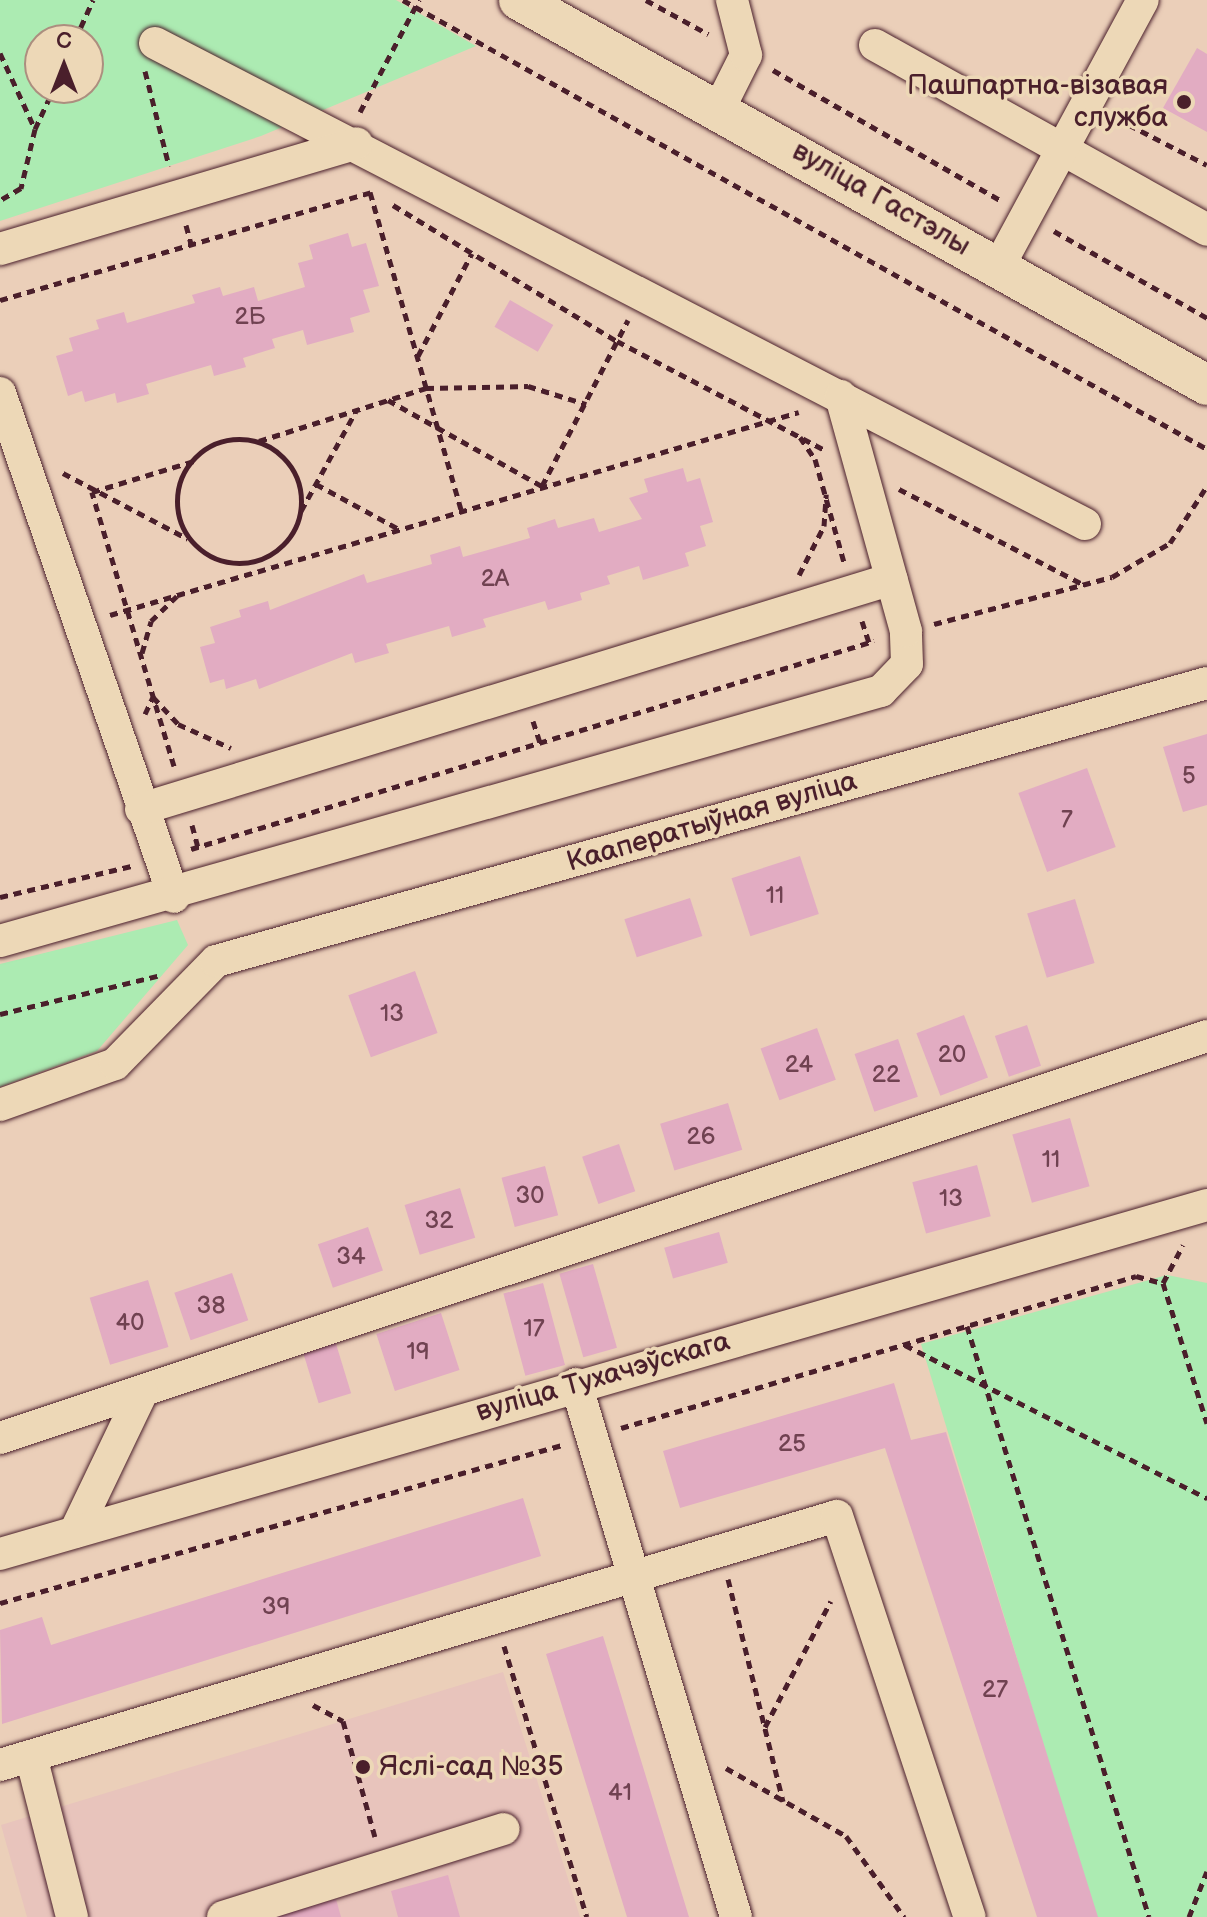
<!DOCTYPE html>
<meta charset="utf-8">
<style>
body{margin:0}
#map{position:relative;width:1207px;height:1917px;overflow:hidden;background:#ebcfb9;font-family:"Balsamiq Sans",sans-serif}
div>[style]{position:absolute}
.built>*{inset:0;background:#e8c4bc}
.green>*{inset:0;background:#acebb2}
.building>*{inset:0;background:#e2acc2;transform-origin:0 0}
.path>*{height:5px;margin-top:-2.5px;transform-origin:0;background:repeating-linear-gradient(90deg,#4a1f2b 0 8px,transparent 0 14px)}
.path>.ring{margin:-2.5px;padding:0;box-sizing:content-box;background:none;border:5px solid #4a1f2b;border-radius:50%}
.roads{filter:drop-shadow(0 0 2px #4a1f2b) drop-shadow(0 0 2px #4a1f2b)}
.minor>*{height:32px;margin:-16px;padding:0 16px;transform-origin:16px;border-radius:16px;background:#edd8b7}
.major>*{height:40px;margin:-20px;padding:0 20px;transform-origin:20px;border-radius:20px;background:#edd8b7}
.dots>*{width:22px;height:22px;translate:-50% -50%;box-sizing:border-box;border:4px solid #edd8b7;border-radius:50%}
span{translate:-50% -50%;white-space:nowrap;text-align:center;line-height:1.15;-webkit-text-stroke:7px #edd8b7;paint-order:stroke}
.number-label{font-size:24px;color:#704251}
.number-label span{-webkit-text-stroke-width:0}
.poi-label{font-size:28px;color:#4a1f2b}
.right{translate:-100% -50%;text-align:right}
.left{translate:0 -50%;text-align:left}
.street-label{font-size:28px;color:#4a1f2b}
.north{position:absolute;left:24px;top:24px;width:80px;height:80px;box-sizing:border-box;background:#edd8b7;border:2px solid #ac8e7f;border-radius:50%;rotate:0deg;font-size:22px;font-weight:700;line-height:32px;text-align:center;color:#4a1f2b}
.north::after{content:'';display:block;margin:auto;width:28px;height:36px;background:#4a1f2b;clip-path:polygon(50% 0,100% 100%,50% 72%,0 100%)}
</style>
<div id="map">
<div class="built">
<div style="clip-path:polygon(503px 1672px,580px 1917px,27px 1917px,1px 1825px)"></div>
</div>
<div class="green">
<div style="clip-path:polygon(evenodd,0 0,396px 0,476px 46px,261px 136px,0 221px,0 0,40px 40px,88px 40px,88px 88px,40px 88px,40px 40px)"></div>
<div style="clip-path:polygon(177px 920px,188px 945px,97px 1051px,0 1087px,0 964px)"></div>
<div style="clip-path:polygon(1167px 1275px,1207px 1283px,1207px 1917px,1096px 1917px,921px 1344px)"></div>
</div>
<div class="building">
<div style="clip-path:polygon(1197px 48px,1207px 54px,1207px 132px,1163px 108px)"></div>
<div style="clip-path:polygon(348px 233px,352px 247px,366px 243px,379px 286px,363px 290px,370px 312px,350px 318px,354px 332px,307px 345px,303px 330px,272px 339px,275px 348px,243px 358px,246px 367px,214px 376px,211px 365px,146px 384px,149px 394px,117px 403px,115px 393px,85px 402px,82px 391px,68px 396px,56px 356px,73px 351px,69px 338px,99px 329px,96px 320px,124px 312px,127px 323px,195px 303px,192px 295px,220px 287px,223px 296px,254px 287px,258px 301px,305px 287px,298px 263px,313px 259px,309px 245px)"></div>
<div style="left:510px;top:300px;width:50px;height:31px;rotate:30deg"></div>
<div style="clip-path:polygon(683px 468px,687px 482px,700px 478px,713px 522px,700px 526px,706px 546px,685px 553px,689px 566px,643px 580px,639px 566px,607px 576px,610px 584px,580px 593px,582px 600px,548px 610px,545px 601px,483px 619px,486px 627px,452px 637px,449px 626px,386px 644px,389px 653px,355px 663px,352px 653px,259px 689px,256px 679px,226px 689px,224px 679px,210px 683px,200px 647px,215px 643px,210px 627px,241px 617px,239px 610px,268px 601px,270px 610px,364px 574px,367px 583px,432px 564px,430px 555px,460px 546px,463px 557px,530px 538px,527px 528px,555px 519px,558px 528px,594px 518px,599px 532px,642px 519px,629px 498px,648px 492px,644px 479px)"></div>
<div style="clip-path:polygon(1207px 734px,1207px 805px,1183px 812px,1163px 747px)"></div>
<div style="left:1087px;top:768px;width:84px;height:73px;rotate:70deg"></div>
<div style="left:800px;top:856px;width:61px;height:72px;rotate:72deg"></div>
<div style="left:690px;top:898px;width:40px;height:69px;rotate:72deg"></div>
<div style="left:1075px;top:899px;width:67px;height:50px;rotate:73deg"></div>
<div style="left:415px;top:971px;width:66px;height:71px;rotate:70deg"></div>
<div style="left:964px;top:1015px;width:67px;height:51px;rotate:69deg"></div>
<div style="left:1027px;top:1025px;width:43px;height:34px;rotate:71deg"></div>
<div style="left:817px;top:1028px;width:55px;height:60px;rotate:70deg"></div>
<div style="left:898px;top:1039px;width:61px;height:46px;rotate:71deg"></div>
<div style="left:728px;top:1103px;width:49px;height:71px;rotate:73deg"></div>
<div style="left:1070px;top:1118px;width:71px;height:60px;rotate:74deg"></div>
<div style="left:619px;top:1144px;width:50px;height:39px;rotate:71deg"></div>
<div style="left:977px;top:1165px;width:53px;height:67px;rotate:75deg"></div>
<div style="left:545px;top:1166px;width:51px;height:45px;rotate:75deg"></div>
<div style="left:460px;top:1188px;width:52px;height:58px;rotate:73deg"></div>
<div style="left:368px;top:1227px;width:46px;height:53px;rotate:71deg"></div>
<div style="left:719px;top:1232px;width:32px;height:57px;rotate:74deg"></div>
<div style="left:593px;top:1264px;width:87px;height:35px;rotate:74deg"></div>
<div style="left:232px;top:1273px;width:50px;height:61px;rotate:71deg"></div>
<div style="left:148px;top:1280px;width:70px;height:61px;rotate:73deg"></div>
<div style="left:543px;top:1283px;width:85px;height:41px;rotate:75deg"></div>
<div style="left:441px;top:1313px;width:60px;height:68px;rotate:72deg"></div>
<div style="left:333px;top:1334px;width:62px;height:34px;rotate:73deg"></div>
<div style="clip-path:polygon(894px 1383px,911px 1440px,946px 1432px,1098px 1917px,1037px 1917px,885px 1448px,680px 1508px,663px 1451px)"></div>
<div style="clip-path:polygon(523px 1498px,541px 1556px,2px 1724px,0 1630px,42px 1617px,51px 1645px)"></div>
<div style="clip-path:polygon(603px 1636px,658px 1816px,689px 1917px,627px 1917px,546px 1654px)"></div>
<div style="clip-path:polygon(448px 1875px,460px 1917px,398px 1917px,391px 1891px)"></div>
<div style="clip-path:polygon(336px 1899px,341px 1917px,274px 1917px,274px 1916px)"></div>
</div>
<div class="path">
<div style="left:403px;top:0;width:921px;rotate:29.18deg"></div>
<div style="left:646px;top:0;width:71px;rotate:28.7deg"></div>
<div style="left:75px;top:40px;width:44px;rotate:-65.8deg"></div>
<div style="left:0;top:53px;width:84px;rotate:65.3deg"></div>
<div style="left:35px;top:129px;width:61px;rotate:103.3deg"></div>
<div style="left:21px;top:188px;width:24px;rotate:150deg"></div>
<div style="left:773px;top:70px;width:262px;rotate:29.8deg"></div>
<div style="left:145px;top:71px;width:98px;rotate:75.8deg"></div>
<div style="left:360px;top:112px;width:127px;rotate:-62.2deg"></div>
<div style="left:1116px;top:118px;width:102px;rotate:27.3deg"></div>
<div style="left:35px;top:129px;width:45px;rotate:-65.1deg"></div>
<div style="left:370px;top:192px;width:331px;rotate:74deg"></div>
<div style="left:393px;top:205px;width:262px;rotate:31.3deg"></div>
<div style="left:617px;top:341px;width:233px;rotate:27.7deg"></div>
<div style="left:186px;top:225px;width:20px;rotate:75deg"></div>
<div style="left:1054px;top:231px;width:176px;rotate:29.6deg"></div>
<div style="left:0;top:300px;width:386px;rotate:-16.2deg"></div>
<div style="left:418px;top:356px;width:116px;rotate:-62.3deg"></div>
<div style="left:388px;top:400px;width:176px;rotate:29.2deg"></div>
<div style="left:542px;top:486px;width:187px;rotate:-62.6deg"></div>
<div style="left:800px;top:437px;width:27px;rotate:56deg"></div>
<div style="left:815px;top:459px;width:107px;rotate:74.3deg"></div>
<div class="ring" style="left:177px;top:439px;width:119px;height:119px"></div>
<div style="left:259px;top:441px;width:175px;rotate:-17.6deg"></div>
<div style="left:426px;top:388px;width:102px;rotate:-1.1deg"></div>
<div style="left:528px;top:386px;width:61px;rotate:17.2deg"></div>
<div style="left:63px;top:473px;width:141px;rotate:27.8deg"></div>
<div style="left:316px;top:484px;width:94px;rotate:28.5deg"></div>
<div style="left:899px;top:489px;width:206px;rotate:27.4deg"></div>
<div style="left:301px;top:511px;width:114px;rotate:-61.2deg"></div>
<div style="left:799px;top:575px;width:55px;rotate:-63deg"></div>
<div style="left:824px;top:526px;width:32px;rotate:-86deg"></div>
<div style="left:110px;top:615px;width:718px;rotate:-16.42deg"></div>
<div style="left:862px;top:621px;width:23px;rotate:72deg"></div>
<div style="left:934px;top:624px;width:184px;rotate:-14.8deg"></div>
<div style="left:1112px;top:577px;width:67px;rotate:-30.4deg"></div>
<div style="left:1170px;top:543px;width:68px;rotate:-57deg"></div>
<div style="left:142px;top:653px;width:33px;rotate:-74deg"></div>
<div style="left:151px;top:621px;width:36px;rotate:-44deg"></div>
<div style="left:145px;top:714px;width:19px;rotate:-65deg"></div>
<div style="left:153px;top:697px;width:37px;rotate:47deg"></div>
<div style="left:178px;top:724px;width:58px;rotate:24.4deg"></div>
<div style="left:533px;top:721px;width:23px;rotate:72deg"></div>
<div style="left:174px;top:766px;width:286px;rotate:-106.7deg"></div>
<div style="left:92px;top:492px;width:107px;rotate:-16.9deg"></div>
<div style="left:192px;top:825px;width:23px;rotate:75deg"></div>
<div style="left:191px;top:849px;width:714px;rotate:-16.94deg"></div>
<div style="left:0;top:897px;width:135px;rotate:-13.3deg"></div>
<div style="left:0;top:1014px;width:162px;rotate:-13.6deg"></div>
<div style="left:1163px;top:1283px;width:43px;rotate:-62.2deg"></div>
<div style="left:967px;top:1326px;width:618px;rotate:72.88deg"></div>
<div style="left:905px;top:1345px;width:339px;rotate:26.9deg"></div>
<div style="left:621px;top:1428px;width:537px;rotate:-16.44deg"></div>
<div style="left:1136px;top:1276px;width:28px;rotate:15deg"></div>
<div style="left:1163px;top:1283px;width:147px;rotate:72.6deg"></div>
<div style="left:728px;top:1579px;width:229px;rotate:76.1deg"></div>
<div style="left:0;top:1603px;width:584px;rotate:-15.7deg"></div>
<div style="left:504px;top:1646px;width:283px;rotate:73deg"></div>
<div style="left:313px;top:1705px;width:34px;rotate:28deg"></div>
<div style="left:343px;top:1721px;width:120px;rotate:74.6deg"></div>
<div style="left:765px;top:1727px;width:142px;rotate:-62.4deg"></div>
<div style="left:726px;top:1768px;width:138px;rotate:29.5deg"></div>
<div style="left:846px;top:1836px;width:100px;rotate:54.4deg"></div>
<div style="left:1189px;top:1917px;width:49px;rotate:-68.6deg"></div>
</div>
<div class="roads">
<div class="minor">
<div style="left:155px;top:43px;width:1047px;rotate:27.35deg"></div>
<div style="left:875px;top:45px;width:380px;rotate:29.1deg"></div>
<div style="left:720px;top:107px;width:58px;rotate:-63.4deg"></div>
<div style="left:746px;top:55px;width:57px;rotate:-104.3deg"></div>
<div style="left:0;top:249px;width:372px;rotate:-16.5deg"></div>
<div style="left:999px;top:266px;width:302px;rotate:-61.6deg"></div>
<div style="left:0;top:393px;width:533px;rotate:70.95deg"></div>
<div style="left:141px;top:809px;width:785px;rotate:-17.03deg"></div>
<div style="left:0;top:941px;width:916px;rotate:-15.84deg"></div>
<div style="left:881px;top:691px;width:37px;rotate:-46deg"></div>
<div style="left:907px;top:664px;width:33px;rotate:-92deg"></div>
<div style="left:906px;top:631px;width:244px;rotate:-105.5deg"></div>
<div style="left:0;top:1105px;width:122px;rotate:-19.6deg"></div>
<div style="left:115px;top:1064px;width:144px;rotate:-45.6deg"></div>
<div style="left:216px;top:961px;width:1029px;rotate:-15.67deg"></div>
<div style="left:576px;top:1384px;width:556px;rotate:73.29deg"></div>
<div style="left:0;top:1438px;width:1272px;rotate:-18.42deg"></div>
<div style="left:75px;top:1532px;width:155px;rotate:-64.4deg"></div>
<div style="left:0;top:1554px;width:1256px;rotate:-16.13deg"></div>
<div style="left:31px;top:1756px;width:166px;rotate:75.7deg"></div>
<div style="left:0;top:1765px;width:873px;rotate:-16.57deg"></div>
<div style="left:837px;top:1516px;width:422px;rotate:71.7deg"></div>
<div style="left:223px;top:1917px;width:294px;rotate:-17.4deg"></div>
</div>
<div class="major">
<div style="left:519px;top:0;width:788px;rotate:29.23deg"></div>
</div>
</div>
<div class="dots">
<div style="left:1184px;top:102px;background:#4a1f2b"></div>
<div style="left:363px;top:1767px;background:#4a1f2b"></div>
</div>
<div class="number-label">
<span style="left:250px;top:317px">2Б</span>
<span style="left:495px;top:579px">2А</span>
<span style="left:1189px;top:776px">5</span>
<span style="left:1067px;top:820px">7</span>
<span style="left:775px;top:896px">11</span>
<span style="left:392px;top:1014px">13</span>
<span style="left:952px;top:1055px">20</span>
<span style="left:799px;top:1065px">24</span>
<span style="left:886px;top:1075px">22</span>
<span style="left:701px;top:1137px">26</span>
<span style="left:1051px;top:1160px">11</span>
<span style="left:530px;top:1196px">30</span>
<span style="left:951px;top:1199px">13</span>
<span style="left:439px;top:1221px">32</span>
<span style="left:351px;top:1257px">34</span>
<span style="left:211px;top:1306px">38</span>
<span style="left:130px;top:1323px">40</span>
<span style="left:534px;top:1329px">17</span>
<span style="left:418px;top:1352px">19</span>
<span style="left:792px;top:1444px">25</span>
<span style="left:276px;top:1607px">39</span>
<span style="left:995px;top:1690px">27</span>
<span style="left:620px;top:1793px">41</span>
</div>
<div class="poi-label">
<span class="right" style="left:1168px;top:102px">Пашпартна-візавая<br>служба</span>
<span class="left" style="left:379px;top:1767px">Яслі-сад №35</span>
</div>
<div class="street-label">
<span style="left:881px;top:199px;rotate:30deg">вуліца Гастэлы</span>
<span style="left:712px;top:822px;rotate:-16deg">Кааператыўная вуліца</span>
<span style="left:603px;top:1377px;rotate:-16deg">вуліца Тухачэўскага</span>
</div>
<div class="north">С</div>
</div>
